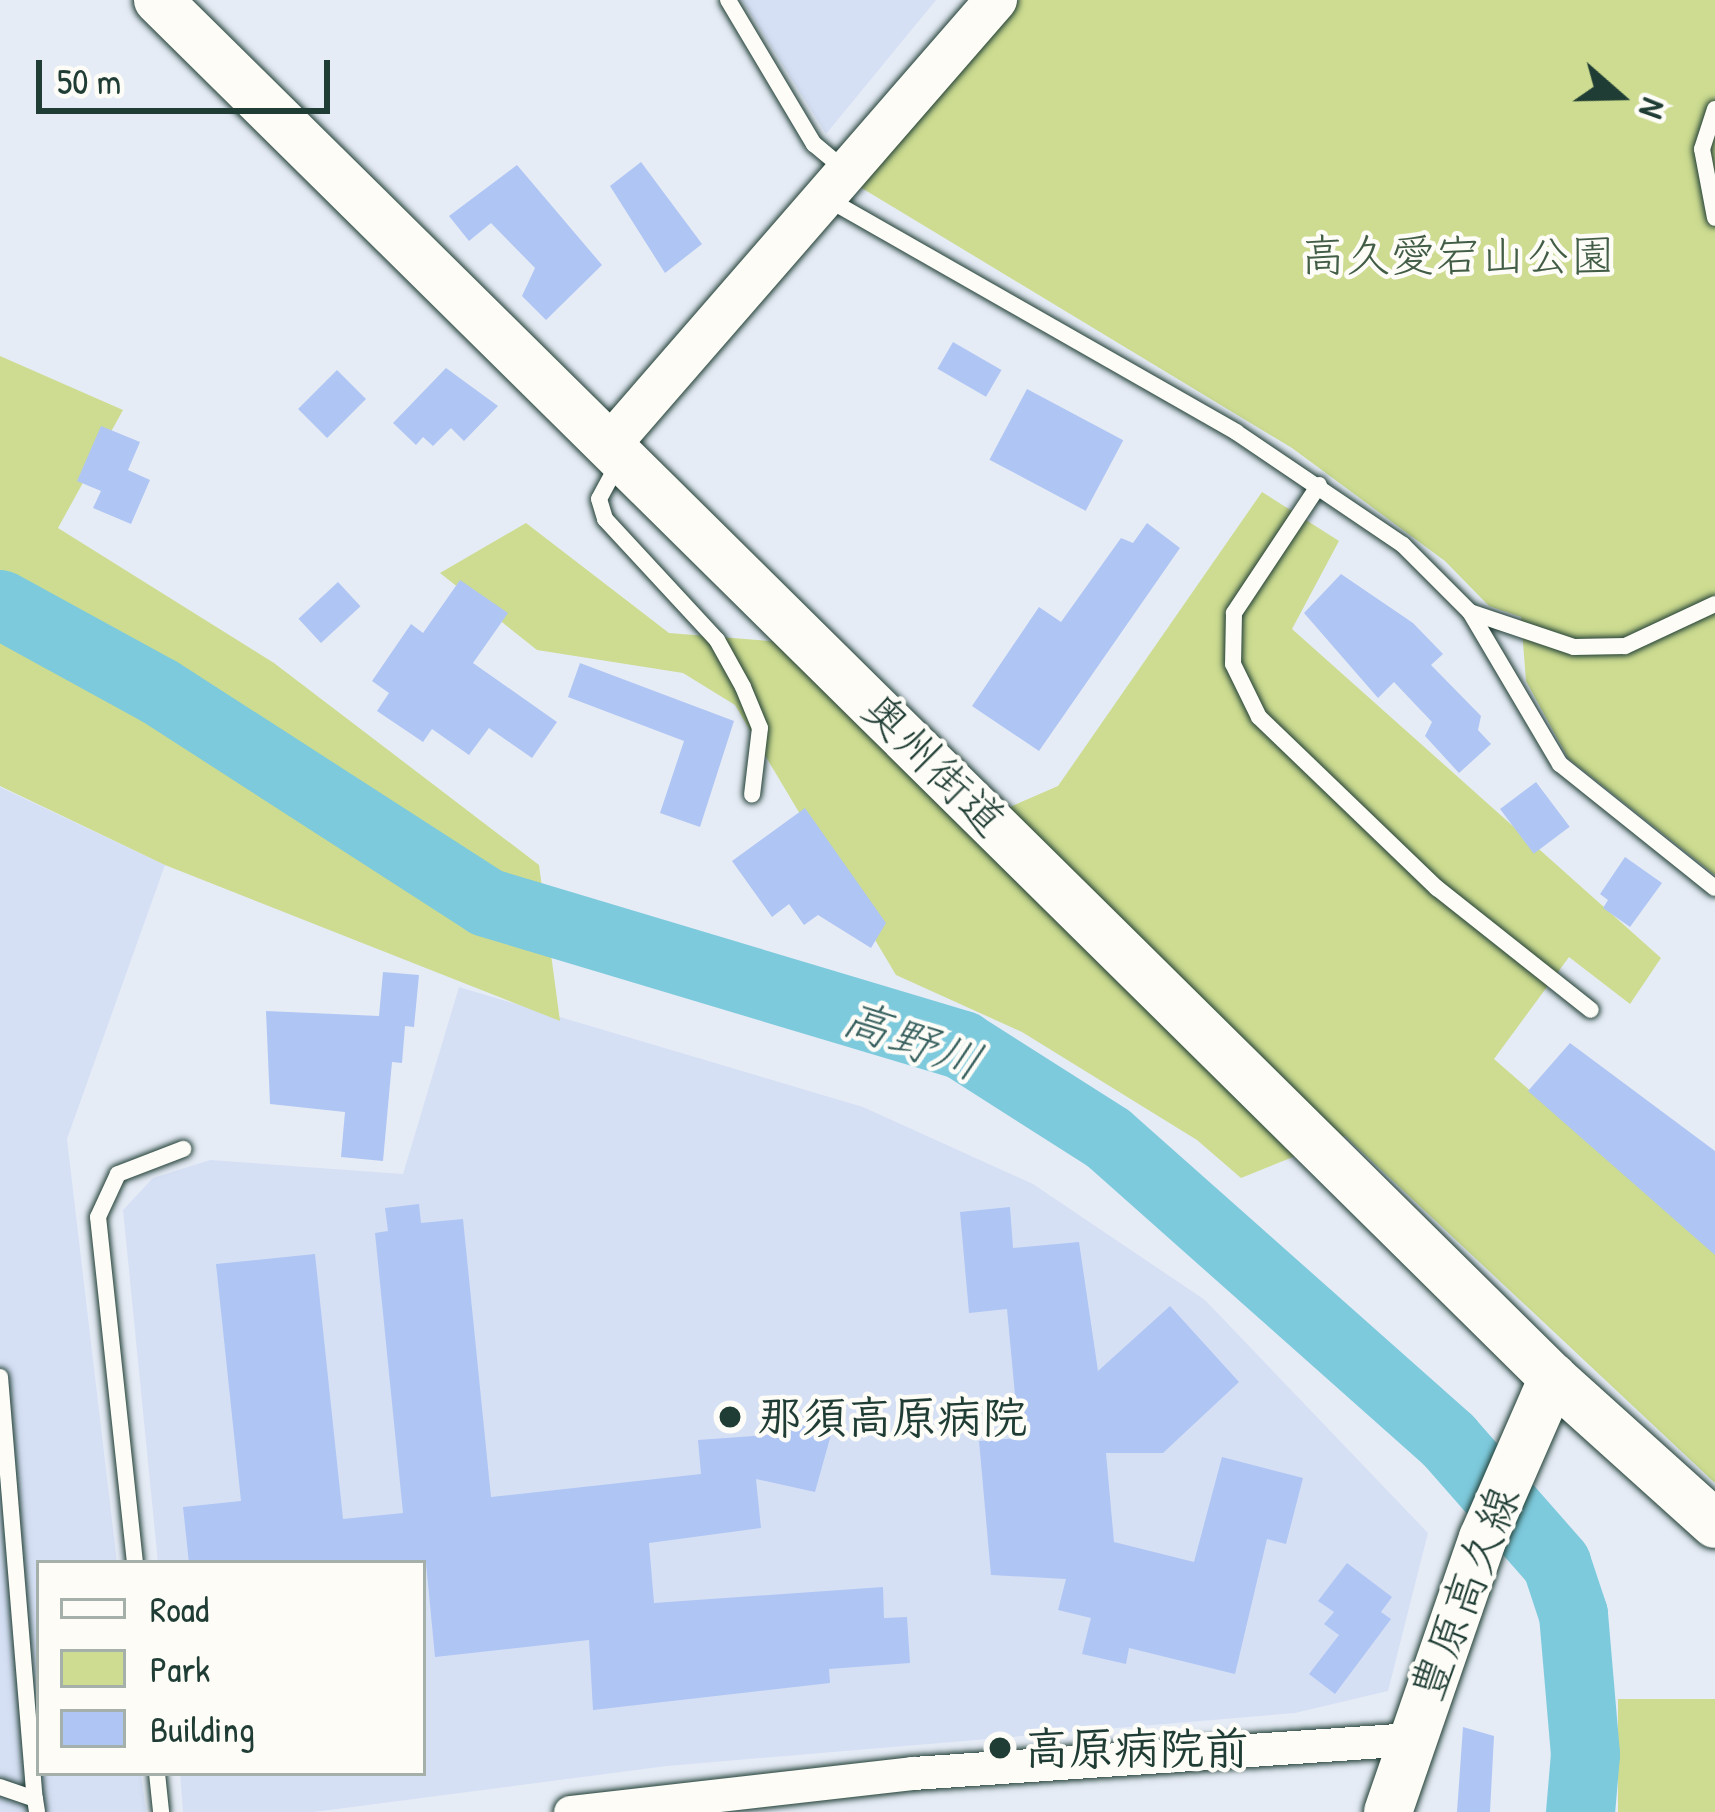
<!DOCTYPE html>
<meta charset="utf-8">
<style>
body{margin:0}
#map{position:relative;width:1715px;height:1812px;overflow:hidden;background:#e6ecf6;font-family:"Patrick Hand","Klee One",sans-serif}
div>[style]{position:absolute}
.built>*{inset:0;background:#d6e0f5}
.green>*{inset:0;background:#cddc90;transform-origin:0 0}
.river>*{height:69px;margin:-34.5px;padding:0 34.5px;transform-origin:34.5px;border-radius:34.5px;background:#7ecadd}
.building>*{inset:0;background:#afc5f3;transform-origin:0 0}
.roads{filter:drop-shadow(0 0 3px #1f3d34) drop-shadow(0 0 3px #1f3d34)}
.service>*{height:16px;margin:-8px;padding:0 8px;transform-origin:8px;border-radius:8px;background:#fdfcf7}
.minor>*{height:33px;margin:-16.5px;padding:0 16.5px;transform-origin:16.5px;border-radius:16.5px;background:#fdfcf7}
.tertiary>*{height:42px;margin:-21px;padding:0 21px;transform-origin:21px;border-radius:21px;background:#fdfcf7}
.secondary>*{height:48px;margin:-24px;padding:0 24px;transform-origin:24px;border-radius:24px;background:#fdfcf7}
.dots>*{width:33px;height:33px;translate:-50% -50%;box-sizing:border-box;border:6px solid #fdfcf7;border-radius:50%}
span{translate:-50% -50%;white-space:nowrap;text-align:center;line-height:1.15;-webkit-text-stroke:9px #fdfcf7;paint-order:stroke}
.park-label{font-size:45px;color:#425d46}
.street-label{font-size:45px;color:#1f3d34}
.poi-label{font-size:45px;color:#1f3d34;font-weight:700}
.left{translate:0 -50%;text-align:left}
.water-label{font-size:48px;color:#37605e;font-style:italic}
.legend{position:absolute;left:36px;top:1560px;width:390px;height:216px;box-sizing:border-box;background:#fdfcf7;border:3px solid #a4b0a9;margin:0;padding:15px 21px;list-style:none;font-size:36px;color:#1f3d34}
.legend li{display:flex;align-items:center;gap:24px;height:60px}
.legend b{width:60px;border:3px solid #a4b0a9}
.north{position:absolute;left:1559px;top:36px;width:120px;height:120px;-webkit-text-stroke:9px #fdfcf7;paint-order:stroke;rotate:110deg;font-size:33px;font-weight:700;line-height:48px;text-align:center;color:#1f3d34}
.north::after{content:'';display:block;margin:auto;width:42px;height:54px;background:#1f3d34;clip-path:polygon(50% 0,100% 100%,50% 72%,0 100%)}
.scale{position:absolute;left:36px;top:60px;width:294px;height:54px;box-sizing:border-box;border:6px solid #1f3d34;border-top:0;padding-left:15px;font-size:36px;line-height:42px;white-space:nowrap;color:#1f3d34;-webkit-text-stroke:9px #fdfcf7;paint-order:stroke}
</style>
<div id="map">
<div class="built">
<div style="clip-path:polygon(742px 0,936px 0,826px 134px)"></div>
<div style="clip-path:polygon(0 787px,165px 865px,67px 1139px,117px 1563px,39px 1563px,39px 1773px,141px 1773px,146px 1812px,0 1812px)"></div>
<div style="clip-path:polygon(459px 987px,863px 1107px,1033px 1184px,1205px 1300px,1428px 1533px,1388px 1691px,1295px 1713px,667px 1766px,314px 1812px,183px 1812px,180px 1773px,423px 1773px,423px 1563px,158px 1563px,123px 1210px,153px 1178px,210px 1160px,403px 1174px)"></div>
</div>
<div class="green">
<div style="clip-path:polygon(1019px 0,1715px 0,1715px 875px,1568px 758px,1526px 681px,1521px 617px,1489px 606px,1445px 561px,1292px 448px,860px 187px)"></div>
<div style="clip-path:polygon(0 356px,123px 410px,58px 528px,274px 663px,539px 865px,560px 1021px,165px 865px,0 786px)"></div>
<div style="clip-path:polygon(1262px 492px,1339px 541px,1292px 629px,1661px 958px,1630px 1004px,1569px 957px,1494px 1059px,1715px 1252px,1715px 1483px,1345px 1136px,1241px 1178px,1197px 1140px,1022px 1032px,896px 975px,735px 705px,683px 673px,537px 650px,440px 573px,526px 523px,669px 633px,782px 642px,971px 824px,1058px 786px)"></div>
<div style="left:1715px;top:1699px;width:113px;height:97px;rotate:90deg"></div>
</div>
<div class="river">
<div style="left:0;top:604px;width:181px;rotate:28.7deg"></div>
<div style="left:159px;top:691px;width:389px;rotate:32.8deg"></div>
<div style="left:486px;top:902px;width:497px;rotate:16.7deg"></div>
<div style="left:962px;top:1045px;width:173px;rotate:32.5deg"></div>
<div style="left:1108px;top:1138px;width:455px;rotate:41.6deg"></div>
<div style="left:1448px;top:1440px;width:164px;rotate:48.7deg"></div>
<div style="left:1556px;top:1563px;width:54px;rotate:71.6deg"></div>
<div style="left:1573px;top:1614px;width:141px;rotate:85.1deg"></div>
<div style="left:1585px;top:1754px;width:58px;rotate:94.9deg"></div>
</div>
<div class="building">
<div style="clip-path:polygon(641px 162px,702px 244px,665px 273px,610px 186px)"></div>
<div style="clip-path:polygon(517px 165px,602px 265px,546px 320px,522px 296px,535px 268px,491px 223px,469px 241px,449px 216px)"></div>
<div style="left:953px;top:342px;width:56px;height:31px;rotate:30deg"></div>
<div style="clip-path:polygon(446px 368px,498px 406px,464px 441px,451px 428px,433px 446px,423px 437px,416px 445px,393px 423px)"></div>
<div style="left:337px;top:370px;width:41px;height:55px;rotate:45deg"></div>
<div style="left:1027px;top:389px;width:109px;height:80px;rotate:28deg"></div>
<div style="clip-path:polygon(101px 426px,140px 442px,128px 470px,150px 480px,131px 524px,93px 508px,101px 491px,77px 481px)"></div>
<div style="clip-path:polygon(1147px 523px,1180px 548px,1039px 751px,972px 706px,1039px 607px,1061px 622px,1121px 538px,1133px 543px)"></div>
<div style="clip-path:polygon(1341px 574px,1413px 623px,1443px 654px,1431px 665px,1481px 716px,1478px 730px,1491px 744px,1459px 773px,1425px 736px,1432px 722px,1394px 682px,1378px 698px,1304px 613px)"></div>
<div style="clip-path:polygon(460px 580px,508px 613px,473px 663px,557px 722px,532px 758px,489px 728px,469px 755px,432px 729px,423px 742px,377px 711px,389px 693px,372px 681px,411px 624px,423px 633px)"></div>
<div style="left:338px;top:582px;width:33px;height:54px;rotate:47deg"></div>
<div style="clip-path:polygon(580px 663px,734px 721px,700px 827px,660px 813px,684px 741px,568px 697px)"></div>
<div style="left:1536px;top:782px;width:56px;height:45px;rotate:53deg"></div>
<div style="clip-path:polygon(805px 808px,886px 923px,871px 948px,818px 915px,804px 925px,789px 904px,772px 917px,732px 861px)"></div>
<div style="clip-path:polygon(1625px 857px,1662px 883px,1630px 927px,1603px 908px,1608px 900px,1600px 894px)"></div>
<div style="clip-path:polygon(383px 972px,419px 975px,414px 1027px,405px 1026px,402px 1063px,392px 1062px,383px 1161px,341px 1157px,345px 1112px,270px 1104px,266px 1011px,379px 1016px)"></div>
<div style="clip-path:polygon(1570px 1043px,1715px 1151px,1715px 1255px,1528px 1091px)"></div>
<div style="clip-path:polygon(419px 1204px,421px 1223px,463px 1219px,491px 1497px,701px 1474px,698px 1440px,782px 1434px,787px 1420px,832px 1431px,815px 1492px,756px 1479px,761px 1528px,649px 1543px,654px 1603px,883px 1587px,884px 1618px,907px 1617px,910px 1663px,829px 1669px,830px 1683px,593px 1710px,589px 1640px,435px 1657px,426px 1563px,189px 1563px,183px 1507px,241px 1501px,216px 1264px,315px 1254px,343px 1519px,403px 1513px,375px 1233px,388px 1231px,385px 1208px)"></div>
<div style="clip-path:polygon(1010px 1207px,1013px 1248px,1079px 1242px,1098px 1371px,1170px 1306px,1239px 1382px,1163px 1453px,1106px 1453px,1114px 1542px,1194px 1562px,1222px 1457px,1303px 1478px,1286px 1544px,1267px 1539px,1235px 1674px,1129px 1648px,1126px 1664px,1082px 1654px,1091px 1618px,1058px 1610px,1066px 1579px,991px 1575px,979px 1441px,1019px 1438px,1007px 1309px,969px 1313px,960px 1212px)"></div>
<div style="clip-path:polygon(1347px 1563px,1392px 1597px,1381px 1612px,1391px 1619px,1335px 1694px,1309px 1674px,1339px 1635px,1324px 1624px,1334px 1612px,1318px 1601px)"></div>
<div style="clip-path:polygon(1463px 1727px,1494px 1736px,1490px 1812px,1457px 1812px)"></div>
</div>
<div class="roads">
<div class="service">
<div style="left:728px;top:0;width:168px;rotate:59.2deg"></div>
<div style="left:814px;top:144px;width:40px;rotate:40deg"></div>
<div style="left:1715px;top:109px;width:42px;rotate:108deg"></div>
<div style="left:1702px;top:149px;width:70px;rotate:79.3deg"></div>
<div style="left:826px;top:198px;width:472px;rotate:29.7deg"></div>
<div style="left:1236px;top:432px;width:202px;rotate:34.1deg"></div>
<div style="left:1403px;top:545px;width:95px;rotate:45deg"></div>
<div style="left:1470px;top:612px;width:177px;rotate:59.4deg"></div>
<div style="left:1560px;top:764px;width:198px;rotate:38.7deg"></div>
<div style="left:620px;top:460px;width:44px;rotate:118.3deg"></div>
<div style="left:599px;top:499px;width:21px;rotate:73deg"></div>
<div style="left:605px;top:519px;width:165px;rotate:47.2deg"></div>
<div style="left:717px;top:640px;width:54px;rotate:61deg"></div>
<div style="left:743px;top:687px;width:44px;rotate:67.5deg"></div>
<div style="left:760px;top:728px;width:67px;rotate:96.8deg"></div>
<div style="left:1319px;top:485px;width:154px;rotate:123.6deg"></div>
<div style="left:1234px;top:613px;width:51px;rotate:91.1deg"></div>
<div style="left:1233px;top:664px;width:59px;rotate:63.9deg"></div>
<div style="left:1259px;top:717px;width:247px;rotate:43.9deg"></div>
<div style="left:1437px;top:888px;width:196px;rotate:38.4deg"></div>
<div style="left:1470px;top:612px;width:110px;rotate:18.6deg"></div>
<div style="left:1574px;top:647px;width:51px;rotate:-1.1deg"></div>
<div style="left:1625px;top:646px;width:99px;rotate:-25deg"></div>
<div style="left:0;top:1377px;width:423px;rotate:85.3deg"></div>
<div style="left:135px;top:1563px;width:348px;rotate:-96.1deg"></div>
<div style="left:98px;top:1217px;width:47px;rotate:-65.1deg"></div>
<div style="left:118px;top:1174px;width:70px;rotate:-21deg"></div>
<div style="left:157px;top:1773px;width:39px;rotate:84deg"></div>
<div style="left:0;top:1787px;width:37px;rotate:19deg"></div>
<div style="left:35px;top:1799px;width:13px;rotate:81deg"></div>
</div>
<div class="minor">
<div style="left:570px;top:1812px;width:345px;rotate:-6.5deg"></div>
<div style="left:913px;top:1773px;width:496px;rotate:-3.9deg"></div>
</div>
<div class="tertiary">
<div style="left:611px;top:443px;width:587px;rotate:-49.01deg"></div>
</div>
<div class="secondary">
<div style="left:158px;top:0;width:1961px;rotate:44.65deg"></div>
<div style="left:1553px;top:1378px;width:218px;rotate:42deg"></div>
<div style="left:1388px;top:1812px;width:290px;rotate:-70.9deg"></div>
<div style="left:1483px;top:1538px;width:175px;rotate:-66.4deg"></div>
</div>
</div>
<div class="dots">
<div style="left:730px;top:1417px;background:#1f3d34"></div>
<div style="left:1000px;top:1748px;background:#1f3d34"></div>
</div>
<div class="park-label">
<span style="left:1458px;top:255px">高久愛宕山公園</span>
</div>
<div class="street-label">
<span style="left:935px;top:764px;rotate:45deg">奥州街道</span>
<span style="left:1464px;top:1593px;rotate:-69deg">豊原高久線</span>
</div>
<div class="poi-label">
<span class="left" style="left:757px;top:1417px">那須高原病院</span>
<span class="left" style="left:1024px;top:1748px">高原病院前</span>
</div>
<div class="water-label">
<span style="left:913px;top:1039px;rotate:20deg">高野川</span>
</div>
<ul class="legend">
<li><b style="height:15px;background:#fdfcf7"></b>Road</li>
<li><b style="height:33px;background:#cddc90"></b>Park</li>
<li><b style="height:33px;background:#afc5f3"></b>Building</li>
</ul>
<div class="north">N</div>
<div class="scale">50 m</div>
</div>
